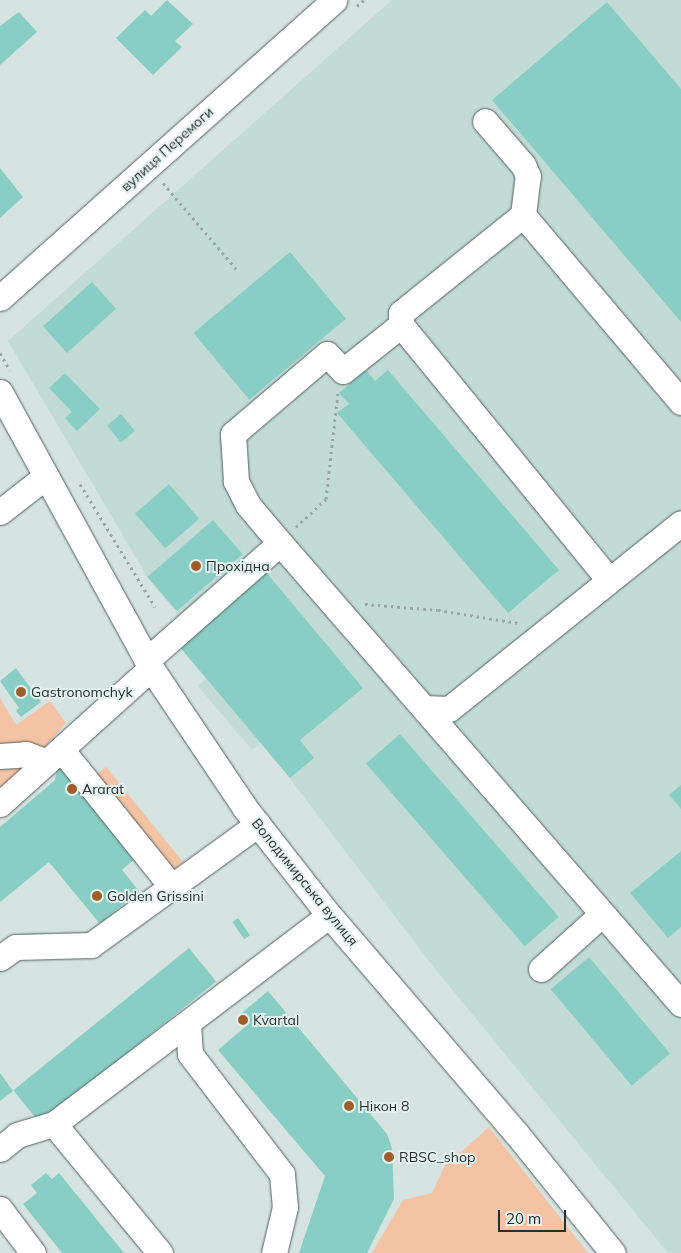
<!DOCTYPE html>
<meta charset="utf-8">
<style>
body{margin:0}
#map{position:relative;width:681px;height:1253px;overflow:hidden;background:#d5e3e1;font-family:Mulish,sans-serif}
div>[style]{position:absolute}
.built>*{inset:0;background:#c3dbd7}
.green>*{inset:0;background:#f3c3a4;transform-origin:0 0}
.building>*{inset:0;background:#89cec5;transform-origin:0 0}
.path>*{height:3px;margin-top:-1.5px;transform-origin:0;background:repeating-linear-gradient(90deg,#9ba6a5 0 2.5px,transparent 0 6.5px)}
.roads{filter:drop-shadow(0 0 1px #55615f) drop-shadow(0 0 1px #55615f)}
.minor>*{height:25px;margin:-12.5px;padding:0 12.5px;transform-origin:12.5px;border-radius:12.5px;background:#fff}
.dots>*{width:14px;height:14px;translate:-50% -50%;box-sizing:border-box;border:2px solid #e2f1ee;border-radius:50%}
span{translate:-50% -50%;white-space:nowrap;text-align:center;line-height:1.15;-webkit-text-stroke:4px #e2f1ee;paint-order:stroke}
.street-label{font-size:14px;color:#2a2f2e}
.poi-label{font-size:14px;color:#2a2f2e}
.left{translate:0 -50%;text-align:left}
.scale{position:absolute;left:498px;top:1210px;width:68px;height:22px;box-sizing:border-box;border:2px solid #2a2f2e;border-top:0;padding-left:6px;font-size:15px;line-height:18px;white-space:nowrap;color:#2a2f2e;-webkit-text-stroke:4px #e2f1ee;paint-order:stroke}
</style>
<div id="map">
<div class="built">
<div style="clip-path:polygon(392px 0,681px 0,681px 1253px,668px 1253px,432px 965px,262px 742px,252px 750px,198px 686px,207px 678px,168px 632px,177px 613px,148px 578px,8px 341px)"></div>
</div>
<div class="green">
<div style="clip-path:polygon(0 698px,16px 725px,50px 701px,66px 723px,0 797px)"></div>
<div style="left:106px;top:767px;width:122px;height:18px;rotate:51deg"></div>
<div style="clip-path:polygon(489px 1127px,588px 1253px,372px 1253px,403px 1200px,432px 1193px,449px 1157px,458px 1155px)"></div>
</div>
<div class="building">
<div style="clip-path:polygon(167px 0,193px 24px,175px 41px,182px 47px,153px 75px,116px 38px,145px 10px,151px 16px)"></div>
<div style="clip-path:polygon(607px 2px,681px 89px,681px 322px,492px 100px)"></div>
<div style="clip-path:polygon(19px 12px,37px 32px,0 65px,0 26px)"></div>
<div style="clip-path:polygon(0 168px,23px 197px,0 218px)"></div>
<div style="left:290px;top:252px;width:87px;height:126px;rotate:50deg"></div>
<div style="left:92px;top:282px;width:36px;height:66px;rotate:48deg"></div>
<div style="clip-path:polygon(366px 370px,375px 381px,388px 370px,559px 570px,508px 613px,337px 413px,349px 404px,339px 393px)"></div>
<div style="clip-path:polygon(65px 373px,100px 409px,77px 431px,65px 418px,72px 412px,49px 388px)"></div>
<div style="left:121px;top:414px;width:22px;height:18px;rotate:51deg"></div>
<div style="left:169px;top:484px;width:46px;height:45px;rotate:49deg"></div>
<div style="left:213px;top:520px;width:45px;height:87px;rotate:49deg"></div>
<div style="clip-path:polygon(265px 571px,363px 688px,300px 740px,314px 758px,290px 778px,178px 645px)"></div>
<div style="clip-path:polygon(16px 668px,41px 702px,21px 717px,16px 711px,19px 708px,0 681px)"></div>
<div style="left:400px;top:734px;width:242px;height:45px;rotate:49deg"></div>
<div style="clip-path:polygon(57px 768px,75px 774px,136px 858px,122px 870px,139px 891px,100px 924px,49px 862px,0 902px,0 827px,55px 780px)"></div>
<div style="clip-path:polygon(681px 785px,681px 809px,669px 795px)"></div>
<div style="clip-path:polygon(681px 851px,681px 927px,668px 938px,630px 893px)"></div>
<div style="left:238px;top:918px;width:21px;height:7px;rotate:55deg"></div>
<div style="left:189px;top:948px;width:43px;height:226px;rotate:51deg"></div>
<div style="left:589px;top:957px;width:126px;height:50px;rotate:50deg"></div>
<div style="clip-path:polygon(268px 991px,387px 1134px,392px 1148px,394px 1199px,367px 1253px,299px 1253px,325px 1176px,218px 1050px,245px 1027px,237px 1017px)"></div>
<div style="clip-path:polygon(0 1073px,13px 1091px,0 1101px)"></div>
<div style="clip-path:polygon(46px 1173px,52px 1179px,59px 1173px,124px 1253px,62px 1253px,23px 1204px,37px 1193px,31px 1185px)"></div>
</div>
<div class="path">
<div style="left:357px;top:6px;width:9px;rotate:-41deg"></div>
<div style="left:163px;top:183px;width:116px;rotate:49.6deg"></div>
<div style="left:0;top:353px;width:20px;rotate:60deg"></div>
<div style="left:80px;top:484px;width:144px;rotate:58.6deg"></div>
<div style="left:296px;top:527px;width:41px;rotate:-43deg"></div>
<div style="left:326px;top:499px;width:108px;rotate:-83.6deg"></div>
<div style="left:365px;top:604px;width:73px;rotate:4.7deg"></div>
<div style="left:438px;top:610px;width:81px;rotate:9.2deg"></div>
</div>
<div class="roads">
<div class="minor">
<div style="left:523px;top:215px;width:245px;rotate:49.8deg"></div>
<div style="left:0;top:298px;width:448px;rotate:-41.7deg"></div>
<div style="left:401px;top:325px;width:12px;rotate:-90deg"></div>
<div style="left:401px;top:313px;width:156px;rotate:-38.8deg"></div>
<div style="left:523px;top:215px;width:39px;rotate:-83deg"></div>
<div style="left:528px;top:176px;width:12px;rotate:-114deg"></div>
<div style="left:523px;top:165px;width:58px;rotate:-130.8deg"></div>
<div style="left:0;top:392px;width:315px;rotate:61.3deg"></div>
<div style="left:151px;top:668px;width:169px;rotate:56.1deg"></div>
<div style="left:245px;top:808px;width:136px;rotate:51.9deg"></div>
<div style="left:329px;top:915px;width:287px;rotate:49.4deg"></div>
<div style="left:516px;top:1133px;width:154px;rotate:51.1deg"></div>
<div style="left:0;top:512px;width:58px;rotate:-38deg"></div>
<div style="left:280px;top:543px;width:50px;rotate:-130.1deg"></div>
<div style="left:248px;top:505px;width:27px;rotate:-117deg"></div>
<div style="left:236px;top:481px;width:47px;rotate:-93.7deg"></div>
<div style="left:233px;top:434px;width:123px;rotate:-40.4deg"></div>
<div style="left:327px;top:354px;width:23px;rotate:47deg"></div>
<div style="left:343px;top:371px;width:74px;rotate:-38.4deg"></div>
<div style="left:401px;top:325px;width:329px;rotate:50.8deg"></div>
<div style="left:147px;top:660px;width:177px;rotate:-41.3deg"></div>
<div style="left:280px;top:543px;width:611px;rotate:48.98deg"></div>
<div style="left:424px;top:708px;width:25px;rotate:2deg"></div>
<div style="left:449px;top:709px;width:297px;rotate:-38.7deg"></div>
<div style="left:61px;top:749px;width:177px;rotate:51.2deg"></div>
<div style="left:0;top:756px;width:26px;rotate:-4deg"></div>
<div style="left:26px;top:754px;width:22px;rotate:21deg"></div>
<div style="left:0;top:804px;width:203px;rotate:-42deg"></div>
<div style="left:0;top:958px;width:19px;rotate:-35deg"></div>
<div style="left:16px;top:947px;width:75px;rotate:-1.5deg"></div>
<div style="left:91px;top:945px;width:206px;rotate:-35.9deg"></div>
<div style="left:541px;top:969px;width:82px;rotate:-42deg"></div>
<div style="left:188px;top:1024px;width:30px;rotate:86deg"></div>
<div style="left:190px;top:1054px;width:151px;rotate:52.5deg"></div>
<div style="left:282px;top:1174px;width:33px;rotate:85deg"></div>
<div style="left:285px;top:1207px;width:47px;rotate:103.4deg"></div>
<div style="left:54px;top:1124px;width:167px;rotate:50.6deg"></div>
<div style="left:0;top:1149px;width:22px;rotate:-39deg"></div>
<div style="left:17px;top:1135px;width:39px;rotate:-17deg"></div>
<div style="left:54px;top:1124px;width:345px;rotate:-37.2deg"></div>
<div style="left:0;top:1209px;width:55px;rotate:53.1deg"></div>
</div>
</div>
<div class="dots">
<div style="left:196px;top:566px;background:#9f5d2b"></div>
<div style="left:21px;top:692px;background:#9f5d2b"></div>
<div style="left:72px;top:789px;background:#9f5d2b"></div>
<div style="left:97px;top:896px;background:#9f5d2b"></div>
<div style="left:243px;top:1020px;background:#9f5d2b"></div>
<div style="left:349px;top:1106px;background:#9f5d2b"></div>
<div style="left:389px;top:1157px;background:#9f5d2b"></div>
</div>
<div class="street-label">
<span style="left:167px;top:149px;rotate:-42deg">вулиця Перемоги</span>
<span style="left:305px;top:882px;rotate:51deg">Володимирська вулиця</span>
</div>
<div class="poi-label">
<span class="left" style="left:206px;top:566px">Прохідна</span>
<span class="left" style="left:31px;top:692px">Gastronomchyk</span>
<span class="left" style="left:82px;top:789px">Ararat</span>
<span class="left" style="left:107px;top:896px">Golden Grissini</span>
<span class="left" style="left:253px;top:1020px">Kvartal</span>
<span class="left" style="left:359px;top:1106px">Нікон 8</span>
<span class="left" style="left:399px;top:1157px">RBSC_shop</span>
</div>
<div class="scale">20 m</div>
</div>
